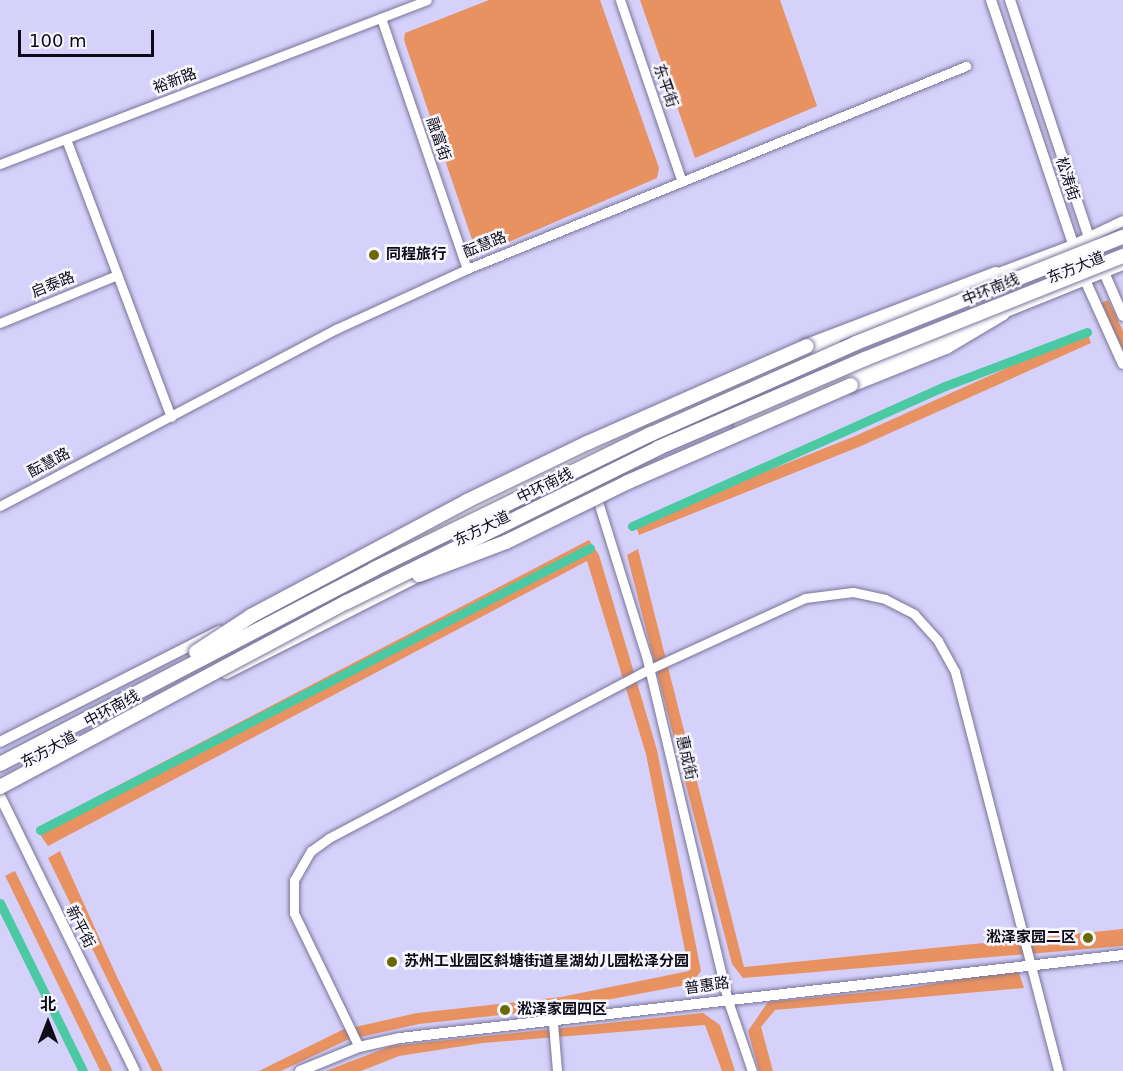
<!DOCTYPE html>
<meta charset="utf-8">
<style>
body{margin:0}
#map{position:relative;width:1123px;height:1071px;overflow:hidden;background:#d5d1fa;font-family:"DejaVu Sans","Noto Sans SC",sans-serif}
div>[style]{position:absolute}
.green>*{inset:0;background:#e89161;transform-origin:0 0}
.canal>*{height:9px;margin:-4.5px;padding:0 4.5px;transform-origin:4.5px;border-radius:4.5px;background:#4ac9a2}
.roads{filter:drop-shadow(0 0 2px #787498) drop-shadow(0 0 2px #787498)}
.minor>*{height:9px;margin:-4.5px;padding:0 4.5px;transform-origin:4.5px;border-radius:4.5px;background:#fff}
.major>*{height:10px;margin:-5px;padding:0 5px;transform-origin:5px;border-radius:5px;background:#fff}
.highway>*{height:14px;margin:-7px;padding:0 7px;transform-origin:7px;border-radius:7px;background:#fff}
.bridges{filter:drop-shadow(0 0 2px #787498) drop-shadow(0 0 2px #787498)}
.highway-bridge>*{height:14px;margin:-7px;padding:0 7px;transform-origin:7px;border-radius:7px;background:#fff}
.dots>*{width:16px;height:16px;translate:-50% -50%;box-sizing:border-box;border:3px solid #f7f7ff;border-radius:50%}
span{translate:-50% -50%;white-space:nowrap;text-align:center;line-height:1.15;-webkit-text-stroke:5px #f7f7ff;paint-order:stroke}
.street-label{font-size:15px;color:#0c0a17}
.poi-label{font-size:15px;color:#0c0a17;font-weight:700}
.left{translate:0 -50%;text-align:left}
.right{translate:-100% -50%;text-align:right}
.north{position:absolute;left:18px;top:993px;width:60px;height:60px;-webkit-text-stroke:4px #f7f7ff;paint-order:stroke;rotate:0deg;font-size:16px;font-weight:700;line-height:24px;text-align:center;color:#0c0a17}
.north::after{content:'';display:block;margin:auto;width:21px;height:27px;background:#0c0a17;clip-path:polygon(50% 0,100% 100%,50% 72%,0 100%)}
.scale{position:absolute;left:18px;top:30px;width:136px;height:27px;box-sizing:border-box;border:3px solid #0c0a17;border-top:0;padding-left:8px;font-size:18px;line-height:21px;white-space:nowrap;color:#0c0a17;-webkit-text-stroke:4px #f7f7ff;paint-order:stroke}
</style>
<div id="map">
<div class="green">
<div style="clip-path:polygon(489px 0,600px 0,659px 168px,657px 178px,481px 254px,476px 251px,404px 40px,405px 33px)"></div>
<div style="clip-path:polygon(640px 0,780px 0,817px 106px,695px 158px)"></div>
<div style="clip-path:polygon(1108px 300px,1123px 331px,1123px 350px,1101px 303px)"></div>
<div style="clip-path:polygon(1087px 332px,1091px 343px,861px 446px,639px 535px,635px 523px,853px 437px)"></div>
<div style="clip-path:polygon(589px 540px,599px 555px,657px 750px,701px 971px,691px 984px,564px 1008px,419px 1024px,347px 1040px,281px 1071px,259px 1071px,342px 1030px,417px 1013px,561px 997px,689px 971px,646px 754px,587px 561px,48px 846px,39px 833px,75px 808px)"></div>
<div style="clip-path:polygon(638px 549px,744px 967px,1123px 929px,1123px 946px,743px 978px,732px 964px,627px 555px)"></div>
<div style="clip-path:polygon(60px 851px,117px 977px,163px 1071px,152px 1071px,48px 858px)"></div>
<div style="left:15px;top:871px;width:222px;height:11px;rotate:64deg"></div>
<div style="clip-path:polygon(1018px 970px,1024px 988px,775px 1010px,761px 1027px,773px 1071px,759px 1071px,748px 1031px,768px 1002px,902px 989px)"></div>
<div style="clip-path:polygon(703px 1013px,720px 1025px,735px 1071px,722px 1071px,705px 1025px,483px 1043px,399px 1056px,361px 1071px,326px 1071px,391px 1046px)"></div>
</div>
<div class="canal">
<div style="left:632px;top:526px;width:343px;rotate:-24.1deg"></div>
<div style="left:945px;top:386px;width:152px;rotate:-20.8deg"></div>
<div style="left:40px;top:830px;width:618px;rotate:-27.15deg"></div>
<div style="left:0;top:903px;width:187px;rotate:63.7deg"></div>
</div>
<div class="roads">
<div class="minor">
<div style="left:620px;top:0;width:192px;rotate:71.2deg"></div>
<div style="left:381px;top:18px;width:265px;rotate:71.1deg"></div>
<div style="left:66px;top:139px;width:297px;rotate:69.3deg"></div>
<div style="left:0;top:164px;width:457px;rotate:-21deg"></div>
<div style="left:0;top:323px;width:126px;rotate:-22.3deg"></div>
<div style="left:585px;top:460px;width:208px;rotate:72.7deg"></div>
<div style="left:647px;top:659px;width:348px;rotate:76.7deg"></div>
<div style="left:727px;top:998px;width:77px;rotate:71.1deg"></div>
<div style="left:0;top:506px;width:380px;rotate:-27.8deg"></div>
<div style="left:336px;top:329px;width:144px;rotate:-24.6deg"></div>
<div style="left:467px;top:269px;width:539px;rotate:-22.14deg"></div>
<div style="left:553px;top:1023px;width:48px;rotate:85.2deg"></div>
<div style="left:359px;top:1047px;width:149px;rotate:-115.9deg"></div>
<div style="left:294px;top:913px;width:33px;rotate:-90deg"></div>
<div style="left:294px;top:880px;width:34px;rotate:-60deg"></div>
<div style="left:311px;top:851px;width:22px;rotate:-36deg"></div>
<div style="left:329px;top:838px;width:363px;rotate:-27.8deg"></div>
<div style="left:650px;top:669px;width:170px;rotate:-24.6deg"></div>
<div style="left:805px;top:598px;width:48px;rotate:-7.1deg"></div>
<div style="left:853px;top:592px;width:33px;rotate:12deg"></div>
<div style="left:885px;top:599px;width:33px;rotate:27deg"></div>
<div style="left:914px;top:614px;width:36px;rotate:48deg"></div>
<div style="left:938px;top:641px;width:35px;rotate:61deg"></div>
<div style="left:955px;top:672px;width:412px;rotate:75.5deg"></div>
</div>
<div class="major">
<div style="left:991px;top:0;width:295px;rotate:71.4deg"></div>
<div style="left:1085px;top:280px;width:92px;rotate:65.7deg"></div>
<div style="left:1010px;top:0;width:251px;rotate:71.6deg"></div>
<div style="left:1089px;top:238px;width:85px;rotate:66.4deg"></div>
<div style="left:991px;top:276px;width:88px;rotate:-20.7deg"></div>
<div style="left:1073px;top:245px;width:55px;rotate:-25.6deg"></div>
<div style="left:996px;top:316px;width:137px;rotate:-21.9deg"></div>
<div style="left:739px;top:426px;width:249px;rotate:-23.2deg"></div>
<div style="left:486px;top:544px;width:126px;rotate:-26deg"></div>
<div style="left:398px;top:545px;width:206px;rotate:-26.2deg"></div>
<div style="left:583px;top:454px;width:276px;rotate:-24deg"></div>
<div style="left:226px;top:674px;width:224px;rotate:-26.8deg"></div>
<div style="left:0;top:742px;width:246px;rotate:-26.9deg"></div>
<div style="left:0;top:796px;width:306px;rotate:63.9deg"></div>
<div style="left:300px;top:1071px;width:64px;rotate:-22.1deg"></div>
<div style="left:359px;top:1047px;width:42px;rotate:-12.4deg"></div>
<div style="left:400px;top:1038px;width:728px;rotate:-6.55deg"></div>
</div>
<div class="highway">
<div style="left:807px;top:346px;width:202px;rotate:-20.9deg"></div>
<div style="left:851px;top:385px;width:102px;rotate:-21.8deg"></div>
<div style="left:946px;top:347px;width:66px;rotate:-30.8deg"></div>
</div>
</div>
<div class="bridges">
<div class="highway-bridge">
<div style="left:419px;top:575px;width:93px;rotate:-20.8deg"></div>
<div style="left:506px;top:542px;width:136px;rotate:-26.2deg"></div>
<div style="left:628px;top:482px;width:243px;rotate:-23.5deg"></div>
<div style="left:196px;top:652px;width:66px;rotate:-33.2deg"></div>
<div style="left:251px;top:616px;width:245px;rotate:-28deg"></div>
<div style="left:467px;top:501px;width:133px;rotate:-25.8deg"></div>
<div style="left:587px;top:443px;width:240px;rotate:-23.8deg"></div>
<div style="left:0;top:764px;width:422px;rotate:-27.5deg"></div>
<div style="left:374px;top:569px;width:308px;rotate:-26deg"></div>
<div style="left:651px;top:434px;width:224px;rotate:-23.9deg"></div>
<div style="left:856px;top:343px;width:287px;rotate:-21.7deg"></div>
<div style="left:0;top:787px;width:393px;rotate:-28.1deg"></div>
<div style="left:347px;top:602px;width:347px;rotate:-26.3deg"></div>
<div style="left:658px;top:448px;width:225px;rotate:-23.3deg"></div>
<div style="left:865px;top:359px;width:278px;rotate:-21.8deg"></div>
</div>
</div>
<div class="dots">
<div style="left:374px;top:255px;background:#696802"></div>
<div style="left:1088px;top:938px;background:#696802"></div>
<div style="left:392px;top:962px;background:#696802"></div>
<div style="left:505px;top:1010px;background:#696802"></div>
</div>
<div class="street-label">
<span style="left:175px;top:81px;rotate:-21deg">裕新路</span>
<span style="left:665px;top:86px;rotate:71deg">东平街</span>
<span style="left:438px;top:139px;rotate:71deg">融富街</span>
<span style="left:1067px;top:179px;rotate:72deg">松涛街</span>
<span style="left:485px;top:245px;rotate:-22deg">酝慧路</span>
<span style="left:1076px;top:268px;rotate:-22deg">东方大道</span>
<span style="left:53px;top:285px;rotate:-22deg">启泰路</span>
<span style="left:991px;top:290px;rotate:-22deg">中环南线</span>
<span style="left:49px;top:463px;rotate:-28deg">酝慧路</span>
<span style="left:545px;top:486px;rotate:-26deg">中环南线</span>
<span style="left:482px;top:529px;rotate:-26deg">东方大道</span>
<span style="left:112px;top:709px;rotate:-28deg">中环南线</span>
<span style="left:49px;top:750px;rotate:-28deg">东方大道</span>
<span style="left:686px;top:758px;rotate:77deg">惠成街</span>
<span style="left:80px;top:927px;rotate:63deg">新平街</span>
<span style="left:707px;top:986px;rotate:-8deg">普惠路</span>
</div>
<div class="poi-label">
<span class="left" style="left:386px;top:255px">同程旅行</span>
<span class="right" style="left:1076px;top:938px">淞泽家园二区</span>
<span class="left" style="left:404px;top:962px">苏州工业园区斜塘街道星湖幼儿园松泽分园</span>
<span class="left" style="left:517px;top:1010px">淞泽家园四区</span>
</div>
<div class="north">北</div>
<div class="scale">100 m</div>
</div>
